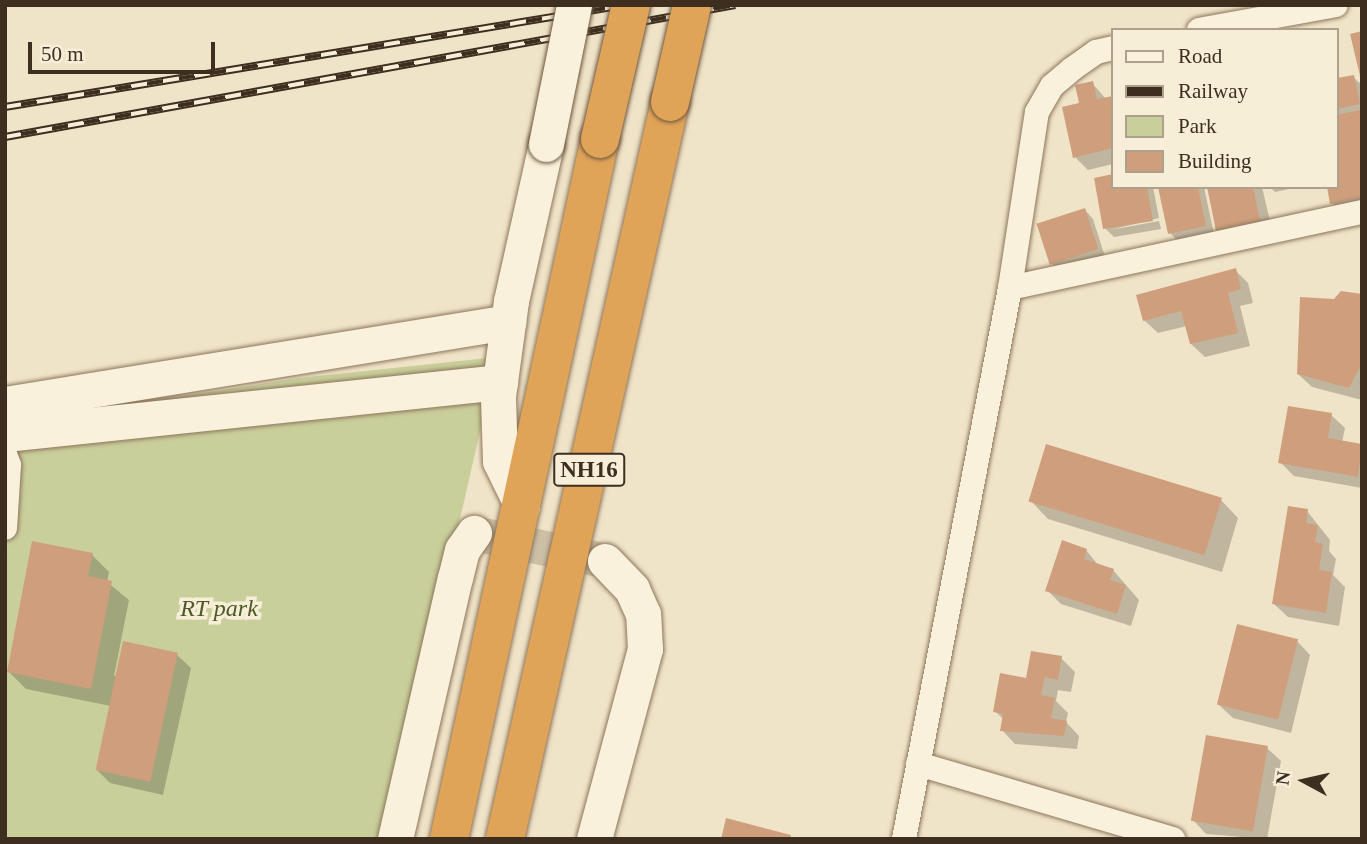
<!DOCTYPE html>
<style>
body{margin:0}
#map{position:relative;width:1367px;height:844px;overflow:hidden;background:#f0e4c8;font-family:Georgia,serif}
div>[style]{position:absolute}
.green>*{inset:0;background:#c9cf9b}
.shadow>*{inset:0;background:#0003}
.building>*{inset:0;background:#cf9f7d;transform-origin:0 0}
.secondary-tunnel>*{height:35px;margin-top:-17.5px;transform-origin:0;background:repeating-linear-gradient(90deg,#ccc0a6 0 35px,transparent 0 53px)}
.roads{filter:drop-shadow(0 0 2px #8d765c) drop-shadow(0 0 2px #8d765c)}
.street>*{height:24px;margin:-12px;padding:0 12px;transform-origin:12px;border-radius:12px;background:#faf1dc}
.secondary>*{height:35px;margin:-17.5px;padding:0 17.5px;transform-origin:17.5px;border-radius:17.5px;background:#faf1dc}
.highway>*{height:38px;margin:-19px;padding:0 19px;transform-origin:19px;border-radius:19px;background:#e0a458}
.rail>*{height:8px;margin-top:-4px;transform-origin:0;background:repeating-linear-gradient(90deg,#f7eed8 0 16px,#3d2e20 0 32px);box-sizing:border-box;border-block:2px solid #3d2e20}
.bridges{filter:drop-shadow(0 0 2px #6f573f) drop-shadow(0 0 2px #6f573f)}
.secondary-bridge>*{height:35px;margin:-17.5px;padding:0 17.5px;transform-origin:17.5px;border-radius:17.5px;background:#faf1dc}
.highway-bridge>*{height:38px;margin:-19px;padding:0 19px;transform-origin:19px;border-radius:19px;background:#e0a458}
span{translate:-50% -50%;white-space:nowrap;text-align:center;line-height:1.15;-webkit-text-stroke:7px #f7eed8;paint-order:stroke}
.shield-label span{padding:2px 5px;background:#f7eed8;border:2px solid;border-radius:5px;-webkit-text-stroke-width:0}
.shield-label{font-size:23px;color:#3d2e20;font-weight:700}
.park-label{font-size:24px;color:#4d5a26;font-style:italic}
.frame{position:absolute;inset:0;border:7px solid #3d2e20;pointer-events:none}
.legend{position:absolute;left:1111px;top:28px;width:228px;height:161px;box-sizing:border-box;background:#f7eed8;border:2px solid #ada18e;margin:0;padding:9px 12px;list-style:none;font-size:21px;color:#3d2e20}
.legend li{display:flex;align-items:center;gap:14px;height:35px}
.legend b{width:35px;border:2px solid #ada18e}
.north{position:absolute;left:1269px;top:746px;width:70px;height:70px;-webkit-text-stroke:5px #f7eed8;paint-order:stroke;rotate:278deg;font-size:19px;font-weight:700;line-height:28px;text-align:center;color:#3d2e20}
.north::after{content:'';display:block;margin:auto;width:24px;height:32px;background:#3d2e20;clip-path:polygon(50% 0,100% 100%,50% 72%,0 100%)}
.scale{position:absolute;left:28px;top:42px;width:187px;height:32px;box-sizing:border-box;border:4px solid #3d2e20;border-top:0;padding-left:9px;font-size:21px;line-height:24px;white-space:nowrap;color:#3d2e20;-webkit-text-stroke:5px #f7eed8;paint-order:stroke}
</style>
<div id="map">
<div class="green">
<div style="clip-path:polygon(497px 357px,387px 839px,5px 839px,8px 423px,299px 378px)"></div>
</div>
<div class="shadow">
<div style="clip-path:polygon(1353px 77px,1362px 85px,1362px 213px,1345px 216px,1332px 203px,1337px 187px,1337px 80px)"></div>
<div style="clip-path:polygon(1092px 83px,1106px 99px,1113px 97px,1113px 164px,1088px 170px,1075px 157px,1081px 104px)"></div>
<div style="clip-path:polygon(1113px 176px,1113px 187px,1153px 187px,1159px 218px,1110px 230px,1159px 221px,1161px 229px,1114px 237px,1105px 228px,1096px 179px)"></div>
<div style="clip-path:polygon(1160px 187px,1204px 187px,1214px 234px,1179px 242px,1170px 233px)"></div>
<div style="clip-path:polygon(1208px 187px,1262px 187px,1273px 234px,1232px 243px,1218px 230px)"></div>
<div style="clip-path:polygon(1270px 187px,1299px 187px,1275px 192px)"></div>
<div style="clip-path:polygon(1085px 210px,1093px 219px,1105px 257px,1060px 272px,1051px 263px)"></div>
<div style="clip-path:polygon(1235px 270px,1248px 283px,1253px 303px,1240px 306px,1250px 346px,1205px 357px,1191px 344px,1187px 326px,1158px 333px,1144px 320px)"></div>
<div style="clip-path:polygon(1362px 296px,1362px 400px,1312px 387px,1298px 374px,1334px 301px)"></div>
<div style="clip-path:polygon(1331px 415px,1345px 428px,1342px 442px,1362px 445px,1362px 488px,1294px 476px,1280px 462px)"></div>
<div style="clip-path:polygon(1221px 500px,1238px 518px,1222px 572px,1048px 519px,1031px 501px)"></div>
<div style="clip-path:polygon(1307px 511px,1330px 540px,1329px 551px,1336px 559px,1333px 575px,1345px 587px,1339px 626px,1288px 617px,1274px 604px)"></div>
<div style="clip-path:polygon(1086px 550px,1099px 566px,1113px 570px,1139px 600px,1131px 626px,1061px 604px,1047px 590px)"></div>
<div style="clip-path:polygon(92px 555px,109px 572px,107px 582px,129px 600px,114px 676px,177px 655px,191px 668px,163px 795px,110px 783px,97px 770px,111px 706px,26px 689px,8px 671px)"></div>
<div style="clip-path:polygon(1297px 641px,1310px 655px,1291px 733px,1233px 718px,1219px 705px)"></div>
<div style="clip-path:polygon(1061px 658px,1075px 672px,1071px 692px,1058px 690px,1056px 701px,1068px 713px,1066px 722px,1079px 736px,1077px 749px,1015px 744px,1002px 730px,1004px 720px,995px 711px,1027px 680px)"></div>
<div style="clip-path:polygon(1267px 748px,1281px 761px,1267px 839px,1206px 834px,1193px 820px)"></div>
</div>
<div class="building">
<div style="clip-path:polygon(1362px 31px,1362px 80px,1361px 80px,1350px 34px)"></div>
<div style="clip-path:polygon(1354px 75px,1360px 104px,1337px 109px,1337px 78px)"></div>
<div style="clip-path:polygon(1093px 81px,1097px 99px,1113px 96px,1113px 148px,1073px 158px,1062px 107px,1079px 103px,1075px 85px)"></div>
<div style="clip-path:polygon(1360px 110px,1362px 197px,1330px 204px,1327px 187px,1337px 187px,1337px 115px)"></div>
<div style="clip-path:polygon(1113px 174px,1113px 187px,1147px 187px,1153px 221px,1103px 229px,1094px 178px)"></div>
<div style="clip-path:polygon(1158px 187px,1198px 187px,1206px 226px,1168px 234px)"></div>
<div style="clip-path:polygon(1207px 187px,1253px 187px,1260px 221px,1216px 231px)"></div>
<div style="left:1085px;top:208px;width:43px;height:51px;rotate:72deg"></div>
<div style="clip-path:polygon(1236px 268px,1241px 289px,1228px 293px,1238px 333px,1190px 344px,1181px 311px,1143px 321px,1136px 295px)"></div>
<div style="clip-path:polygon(1341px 291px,1362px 294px,1362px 363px,1349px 388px,1297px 374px,1300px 297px,1334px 299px)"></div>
<div style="clip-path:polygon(1288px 406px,1332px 413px,1328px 438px,1362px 444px,1358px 477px,1278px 463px)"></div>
<div style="left:1046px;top:444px;width:184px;height:60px;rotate:17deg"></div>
<div style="clip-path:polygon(1288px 506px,1308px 509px,1306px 523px,1318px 525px,1315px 542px,1323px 544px,1319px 570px,1332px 572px,1326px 613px,1272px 604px)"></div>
<div style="clip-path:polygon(1062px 540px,1087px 549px,1084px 559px,1114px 569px,1110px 580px,1126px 585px,1117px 614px,1045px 591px)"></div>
<div style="clip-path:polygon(32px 541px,93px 553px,88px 576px,112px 581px,91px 689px,7px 672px)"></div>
<div style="left:1237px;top:624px;width:63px;height:83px;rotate:14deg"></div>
<div style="left:123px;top:641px;width:56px;height:132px;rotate:12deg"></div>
<div style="clip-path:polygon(1031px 651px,1062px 656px,1058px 680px,1045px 677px,1041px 695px,1055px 698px,1051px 718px,1067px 721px,1064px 736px,1000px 731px,1003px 714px,993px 712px,1000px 673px,1026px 678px)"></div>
<div style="left:1206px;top:735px;width:63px;height:87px;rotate:10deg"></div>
<div style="clip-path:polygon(726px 818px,791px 835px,790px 839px,721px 839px)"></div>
</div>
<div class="secondary-tunnel">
<div style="left:474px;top:533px;width:127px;rotate:11.8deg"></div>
</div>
<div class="roads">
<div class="street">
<div style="left:1199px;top:30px;width:139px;rotate:-10.3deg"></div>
<div style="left:1010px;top:288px;width:360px;rotate:-12.2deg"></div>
<div style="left:5px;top:454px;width:12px;rotate:70deg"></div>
<div style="left:9px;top:465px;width:63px;rotate:93.6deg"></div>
<div style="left:918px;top:764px;width:266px;rotate:16.4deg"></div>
<div style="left:904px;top:839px;width:561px;rotate:-79.11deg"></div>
<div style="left:1010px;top:288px;width:178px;rotate:-81.3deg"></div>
<div style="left:1037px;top:112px;width:30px;rotate:-60deg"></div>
<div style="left:1052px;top:86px;width:26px;rotate:-40deg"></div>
<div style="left:1072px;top:69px;width:29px;rotate:-35deg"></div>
<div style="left:1096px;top:52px;width:17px;rotate:-13deg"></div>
</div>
<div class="secondary">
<div style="left:5px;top:404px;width:510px;rotate:-9.26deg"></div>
<div style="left:5px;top:434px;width:498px;rotate:-6deg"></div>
<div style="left:522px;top:506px;width:50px;rotate:-116.1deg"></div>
<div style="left:500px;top:461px;width:65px;rotate:-91.8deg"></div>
<div style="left:498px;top:396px;width:96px;rotate:-82.2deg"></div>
<div style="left:511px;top:301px;width:161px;rotate:-77.4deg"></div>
<div style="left:395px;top:839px;width:268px;rotate:-77.1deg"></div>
<div style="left:455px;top:578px;width:29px;rotate:-76deg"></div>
<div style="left:462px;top:550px;width:21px;rotate:-55deg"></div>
<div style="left:594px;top:839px;width:197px;rotate:-75deg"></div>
<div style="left:645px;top:649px;width:35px;rotate:-93deg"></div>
<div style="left:643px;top:614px;width:27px;rotate:-114deg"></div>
<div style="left:632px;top:589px;width:39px;rotate:-134deg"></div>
</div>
<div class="highway">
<div style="left:449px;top:839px;width:716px;rotate:-77.83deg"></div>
<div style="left:505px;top:839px;width:755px;rotate:-77.38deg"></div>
</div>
</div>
<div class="rail">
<div style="left:5px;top:107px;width:628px;rotate:-9.34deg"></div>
<div style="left:5px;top:137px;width:742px;rotate:-10.25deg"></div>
</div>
<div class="bridges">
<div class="secondary-bridge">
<div style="left:546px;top:144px;width:142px;rotate:-78.6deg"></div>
</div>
<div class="highway-bridge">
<div style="left:670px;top:102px;width:99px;rotate:-77.2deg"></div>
<div style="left:600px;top:139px;width:138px;rotate:-77deg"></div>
</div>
</div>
<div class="shield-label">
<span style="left:589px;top:470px">NH16</span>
</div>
<div class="park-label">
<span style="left:219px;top:609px">RT park</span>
</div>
<div class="frame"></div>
<ul class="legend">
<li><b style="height:9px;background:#faf1dc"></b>Road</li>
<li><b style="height:9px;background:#3d2e20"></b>Railway</li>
<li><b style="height:19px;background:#c9cf9b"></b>Park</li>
<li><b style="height:19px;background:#cf9f7d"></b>Building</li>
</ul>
<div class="north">N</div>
<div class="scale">50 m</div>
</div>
